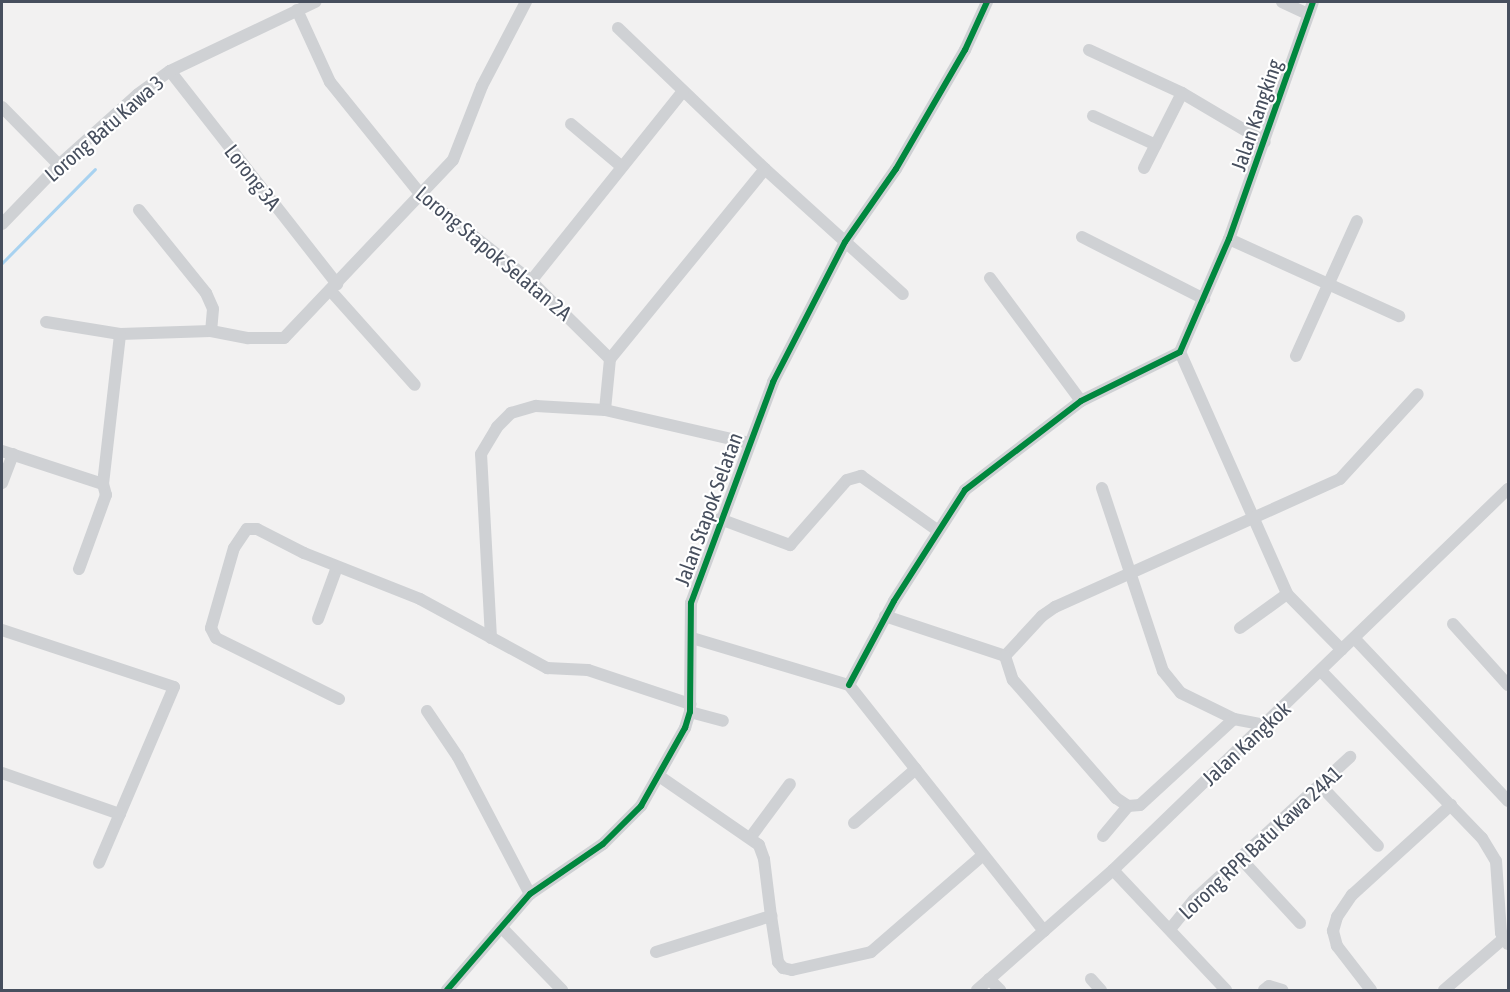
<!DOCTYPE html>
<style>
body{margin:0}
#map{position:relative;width:1510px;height:992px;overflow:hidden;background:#f2f1f1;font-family:"Asap Condensed",sans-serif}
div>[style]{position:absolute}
.stream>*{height:3px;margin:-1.5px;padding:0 1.5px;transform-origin:1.5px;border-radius:1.5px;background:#a8d2f0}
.minor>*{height:12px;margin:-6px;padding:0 6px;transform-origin:6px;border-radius:6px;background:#cfd1d4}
.cycleway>*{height:6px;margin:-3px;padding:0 3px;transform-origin:3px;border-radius:3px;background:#00873e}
span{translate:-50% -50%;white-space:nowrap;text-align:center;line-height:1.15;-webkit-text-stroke:4.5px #fff;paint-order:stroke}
.street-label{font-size:21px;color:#474f5e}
.frame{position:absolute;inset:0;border:3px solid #474f5e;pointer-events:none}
</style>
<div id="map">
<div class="stream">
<div style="left:2px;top:263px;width:132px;rotate:-45.3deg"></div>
</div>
<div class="minor">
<div style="left:1282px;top:2px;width:29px;rotate:25deg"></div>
<div style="left:297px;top:10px;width:79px;rotate:65.4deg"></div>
<div style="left:330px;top:82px;width:146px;rotate:51.1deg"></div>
<div style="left:422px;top:196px;width:138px;rotate:37.9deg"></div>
<div style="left:531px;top:281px;width:111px;rotate:44.6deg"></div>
<div style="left:610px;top:359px;width:51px;rotate:95.6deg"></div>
<div style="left:618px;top:28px;width:204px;rotate:43.8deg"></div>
<div style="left:765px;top:169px;width:186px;rotate:42.2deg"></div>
<div style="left:1089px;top:50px;width:102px;rotate:24.8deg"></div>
<div style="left:1182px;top:93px;width:96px;rotate:30.6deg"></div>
<div style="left:170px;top:71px;width:271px;rotate:51.9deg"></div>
<div style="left:2px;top:107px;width:81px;rotate:45.5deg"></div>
<div style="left:1093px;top:116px;width:69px;rotate:24.7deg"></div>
<div style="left:571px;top:124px;width:65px;rotate:40deg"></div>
<div style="left:1144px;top:168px;width:84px;rotate:-63.1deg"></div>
<div style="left:139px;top:210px;width:107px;rotate:51.1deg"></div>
<div style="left:206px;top:293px;width:17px;rotate:66deg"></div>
<div style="left:213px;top:309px;width:22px;rotate:95deg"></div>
<div style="left:2px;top:224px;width:82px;rotate:-46deg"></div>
<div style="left:59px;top:165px;width:106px;rotate:-41.9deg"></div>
<div style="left:138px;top:94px;width:39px;rotate:-36deg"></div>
<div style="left:170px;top:71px;width:161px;rotate:-25.4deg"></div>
<div style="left:1082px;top:237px;width:137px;rotate:26.9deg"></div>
<div style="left:1229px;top:239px;width:187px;rotate:24.4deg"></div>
<div style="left:990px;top:278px;width:153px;rotate:53.5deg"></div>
<div style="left:531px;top:281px;width:243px;rotate:-51.3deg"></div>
<div style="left:330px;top:290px;width:127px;rotate:48.2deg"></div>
<div style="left:46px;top:322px;width:75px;rotate:9.2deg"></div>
<div style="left:120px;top:334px;width:91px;rotate:-1.9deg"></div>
<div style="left:211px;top:331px;width:38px;rotate:11deg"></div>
<div style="left:248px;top:338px;width:36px"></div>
<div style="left:284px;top:338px;width:245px;rotate:-46.5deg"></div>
<div style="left:453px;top:160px;width:79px;rotate:-68.6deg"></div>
<div style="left:482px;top:86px;width:95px;rotate:-62.4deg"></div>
<div style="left:1180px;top:352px;width:265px;rotate:66.1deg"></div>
<div style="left:1287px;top:594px;width:78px;rotate:45.5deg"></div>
<div style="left:1296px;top:356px;width:148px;rotate:-65.7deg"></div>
<div style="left:610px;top:359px;width:245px;rotate:-50.8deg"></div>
<div style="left:2px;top:451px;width:106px;rotate:18.1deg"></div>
<div style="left:2px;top:483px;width:31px;rotate:-69deg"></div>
<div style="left:1102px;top:488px;width:193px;rotate:71.6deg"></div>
<div style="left:1163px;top:671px;width:28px;rotate:51deg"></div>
<div style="left:1181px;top:693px;width:59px;rotate:26.1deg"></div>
<div style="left:1234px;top:719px;width:31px;rotate:11deg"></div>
<div style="left:720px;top:519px;width:75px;rotate:20.4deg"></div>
<div style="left:790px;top:545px;width:86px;rotate:-48.8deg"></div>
<div style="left:847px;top:480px;width:15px;rotate:-16deg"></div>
<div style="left:861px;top:476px;width:93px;rotate:35.4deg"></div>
<div style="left:79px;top:569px;width:79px;rotate:-70deg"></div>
<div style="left:106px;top:495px;width:11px;rotate:-105deg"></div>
<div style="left:103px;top:484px;width:151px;rotate:-83.5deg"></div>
<div style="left:885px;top:616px;width:126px;rotate:18.4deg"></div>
<div style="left:318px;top:619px;width:55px;rotate:-69.9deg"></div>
<div style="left:1453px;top:624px;width:82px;rotate:48deg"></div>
<div style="left:1240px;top:628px;width:58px;rotate:-35.9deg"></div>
<div style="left:2px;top:630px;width:181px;rotate:18.3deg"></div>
<div style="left:174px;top:687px;width:191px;rotate:113.1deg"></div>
<div style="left:491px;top:638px;width:184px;rotate:-93.1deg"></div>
<div style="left:481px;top:454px;width:31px;rotate:-59deg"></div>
<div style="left:497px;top:427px;width:20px;rotate:-45deg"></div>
<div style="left:511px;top:413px;width:26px;rotate:-16deg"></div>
<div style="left:536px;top:406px;width:69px;rotate:3.3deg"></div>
<div style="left:605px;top:410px;width:148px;rotate:12.9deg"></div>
<div style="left:692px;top:638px;width:164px;rotate:16.7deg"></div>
<div style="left:1355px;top:639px;width:223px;rotate:46.6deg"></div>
<div style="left:1005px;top:656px;width:54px;rotate:-47.2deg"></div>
<div style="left:1042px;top:616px;width:16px;rotate:-35deg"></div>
<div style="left:1055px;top:607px;width:312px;rotate:-24.2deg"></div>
<div style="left:1340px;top:479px;width:115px;rotate:-47.5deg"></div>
<div style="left:1005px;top:656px;width:25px;rotate:72deg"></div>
<div style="left:1013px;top:680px;width:157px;rotate:48.9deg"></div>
<div style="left:1116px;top:798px;width:14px;rotate:34deg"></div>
<div style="left:1128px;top:806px;width:12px;rotate:-5deg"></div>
<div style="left:1140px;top:805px;width:127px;rotate:-42.5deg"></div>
<div style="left:1322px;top:672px;width:231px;rotate:46.1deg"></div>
<div style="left:1482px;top:838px;width:27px;rotate:59deg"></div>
<div style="left:1496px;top:861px;width:72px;rotate:86deg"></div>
<div style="left:1501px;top:933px;width:13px;rotate:58deg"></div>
<div style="left:849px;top:685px;width:95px;rotate:-61.8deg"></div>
<div style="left:894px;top:601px;width:132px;rotate:-57.4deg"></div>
<div style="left:965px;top:490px;width:146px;rotate:-37.5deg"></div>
<div style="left:1081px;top:401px;width:110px;rotate:-26.3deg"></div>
<div style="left:1180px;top:352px;width:123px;rotate:-66.6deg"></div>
<div style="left:1229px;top:239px;width:251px;rotate:-70.5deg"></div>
<div style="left:849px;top:685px;width:314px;rotate:51.6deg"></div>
<div style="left:339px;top:699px;width:137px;rotate:-153.6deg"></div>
<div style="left:216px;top:638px;width:11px;rotate:-117deg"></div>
<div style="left:211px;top:628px;width:83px;rotate:-74deg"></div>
<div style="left:234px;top:548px;width:23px;rotate:-56deg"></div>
<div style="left:247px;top:529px;width:10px"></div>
<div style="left:257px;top:529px;width:53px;rotate:27.1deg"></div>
<div style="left:304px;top:553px;width:125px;rotate:21.6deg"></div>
<div style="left:420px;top:599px;width:145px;rotate:28.5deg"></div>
<div style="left:547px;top:668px;width:41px;rotate:2.8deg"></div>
<div style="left:588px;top:670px;width:108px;rotate:18.4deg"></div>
<div style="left:427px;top:711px;width:55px;rotate:56deg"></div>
<div style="left:458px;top:757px;width:155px;rotate:62.3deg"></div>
<div style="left:690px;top:712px;width:34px;rotate:15deg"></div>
<div style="left:2px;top:773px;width:125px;rotate:19.2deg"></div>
<div style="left:1320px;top:785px;width:84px;rotate:46.4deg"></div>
<div style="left:854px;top:823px;width:82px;rotate:-41.1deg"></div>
<div style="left:1103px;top:836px;width:39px;rotate:-50deg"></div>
<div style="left:750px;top:838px;width:67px;rotate:-53.5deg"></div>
<div style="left:1241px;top:859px;width:87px;rotate:47.3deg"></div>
<div style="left:1113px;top:870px;width:165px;rotate:46.7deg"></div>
<div style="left:771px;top:916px;width:47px;rotate:81.3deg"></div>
<div style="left:778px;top:962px;width:8px;rotate:50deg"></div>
<div style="left:783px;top:968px;width:9px;rotate:13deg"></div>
<div style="left:792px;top:970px;width:81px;rotate:-12.8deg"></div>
<div style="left:871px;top:952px;width:148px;rotate:-40.9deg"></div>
<div style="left:501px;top:927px;width:88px;rotate:45.9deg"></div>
<div style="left:1171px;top:928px;width:36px;rotate:-51deg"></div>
<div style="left:1194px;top:900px;width:212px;rotate:-42.5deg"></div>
<div style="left:656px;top:952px;width:121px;rotate:-17.4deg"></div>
<div style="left:771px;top:916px;width:57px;rotate:-97deg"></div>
<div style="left:764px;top:859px;width:15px;rotate:-110deg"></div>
<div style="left:759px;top:845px;width:121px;rotate:-145.4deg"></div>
<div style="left:989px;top:979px;width:16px;rotate:45deg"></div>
<div style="left:1091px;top:979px;width:15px;rotate:48deg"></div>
<div style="left:447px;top:990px;width:127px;rotate:-49.2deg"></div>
<div style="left:530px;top:894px;width:88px;rotate:-34.4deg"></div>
<div style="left:603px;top:844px;width:54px;rotate:-45deg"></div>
<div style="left:641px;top:806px;width:90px;rotate:-60.6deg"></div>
<div style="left:685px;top:728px;width:17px;rotate:-73deg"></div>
<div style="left:690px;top:712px;width:109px;rotate:-89.5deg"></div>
<div style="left:691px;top:603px;width:236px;rotate:-69.6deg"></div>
<div style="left:773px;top:382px;width:157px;rotate:-62.8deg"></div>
<div style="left:845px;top:242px;width:89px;rotate:-55.1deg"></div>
<div style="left:896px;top:169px;width:138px;rotate:-59.9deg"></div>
<div style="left:965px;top:50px;width:53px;rotate:-65.4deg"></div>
<div style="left:977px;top:990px;width:181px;rotate:-41.4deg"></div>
<div style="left:1113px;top:870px;width:549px;rotate:-43.97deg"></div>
<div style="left:1264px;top:990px;width:6px;rotate:-39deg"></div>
<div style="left:1269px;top:986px;width:14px;rotate:17deg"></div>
<div style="left:1371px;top:990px;width:56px;rotate:-127.7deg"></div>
<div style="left:1337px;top:946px;width:16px;rotate:-105deg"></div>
<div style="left:1333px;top:931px;width:15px;rotate:-74deg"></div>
<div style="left:1337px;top:917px;width:27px;rotate:-56deg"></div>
<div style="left:1352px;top:895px;width:134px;rotate:-42.3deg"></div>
<div style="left:1444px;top:990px;width:78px;rotate:-40.8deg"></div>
</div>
<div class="cycleway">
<div style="left:849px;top:685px;width:95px;rotate:-61.8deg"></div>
<div style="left:894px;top:601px;width:132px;rotate:-57.4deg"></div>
<div style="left:965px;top:490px;width:146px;rotate:-37.5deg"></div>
<div style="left:1081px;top:401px;width:110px;rotate:-26.3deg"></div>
<div style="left:1180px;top:352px;width:123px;rotate:-66.6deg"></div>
<div style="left:1229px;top:239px;width:251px;rotate:-70.5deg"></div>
<div style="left:447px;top:990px;width:127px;rotate:-49.2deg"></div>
<div style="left:530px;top:894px;width:88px;rotate:-34.4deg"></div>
<div style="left:603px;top:844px;width:54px;rotate:-45deg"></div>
<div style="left:641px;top:806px;width:90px;rotate:-60.6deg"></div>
<div style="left:685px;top:728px;width:17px;rotate:-73deg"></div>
<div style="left:690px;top:712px;width:109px;rotate:-89.5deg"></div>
<div style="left:691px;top:603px;width:236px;rotate:-69.6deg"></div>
<div style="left:773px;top:382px;width:157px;rotate:-62.8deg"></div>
<div style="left:845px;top:242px;width:89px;rotate:-55.1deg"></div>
<div style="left:896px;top:169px;width:138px;rotate:-59.9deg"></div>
<div style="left:965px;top:50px;width:53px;rotate:-65.4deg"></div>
</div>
<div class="street-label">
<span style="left:1256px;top:115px;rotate:-71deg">Jalan Kangking</span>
<span style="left:104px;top:128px;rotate:-41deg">Lorong Batu Kawa 3</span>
<span style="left:253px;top:177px;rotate:52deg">Lorong 3A</span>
<span style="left:494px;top:253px;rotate:40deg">Lorong Stapok Selatan 2A</span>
<span style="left:708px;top:509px;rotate:-70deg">Jalan Stapok Selatan</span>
<span style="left:1246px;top:743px;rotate:-43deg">Jalan Kangkok</span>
<span style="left:1260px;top:842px;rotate:-43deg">Lorong RPR Batu Kawa 24A1</span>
</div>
<div class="frame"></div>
</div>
